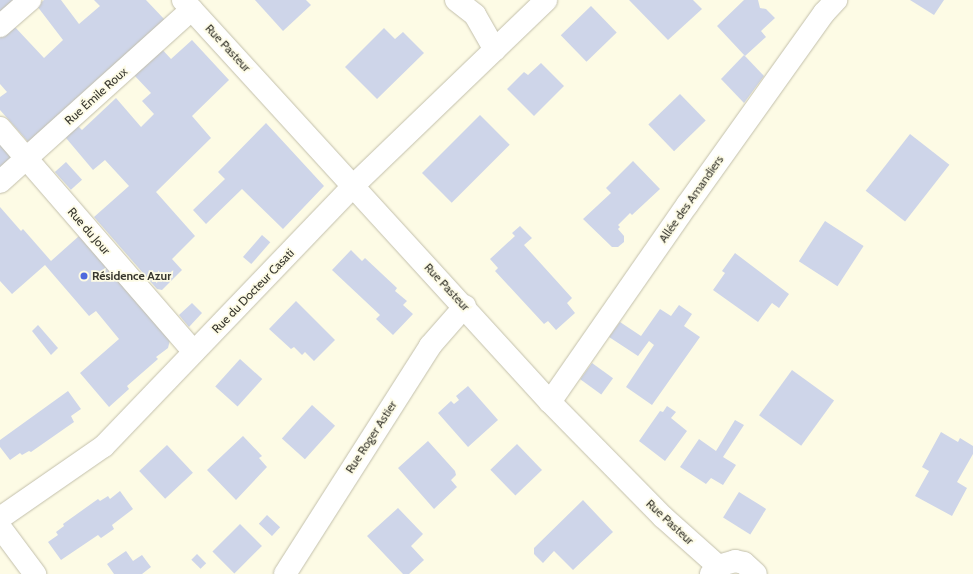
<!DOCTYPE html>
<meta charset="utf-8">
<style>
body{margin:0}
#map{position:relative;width:973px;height:574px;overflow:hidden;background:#fdfbe5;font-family:Cabin,sans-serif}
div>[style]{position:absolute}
.building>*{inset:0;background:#ced5e9;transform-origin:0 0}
.roads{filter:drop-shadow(0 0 1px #c2bfab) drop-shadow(0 0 1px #c2bfab)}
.minor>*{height:22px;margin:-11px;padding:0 11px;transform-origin:11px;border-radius:11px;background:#fff}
.secondary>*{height:22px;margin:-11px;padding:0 11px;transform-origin:11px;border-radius:11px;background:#fff}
.dots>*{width:11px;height:11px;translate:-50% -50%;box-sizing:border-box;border:2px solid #fdfbe5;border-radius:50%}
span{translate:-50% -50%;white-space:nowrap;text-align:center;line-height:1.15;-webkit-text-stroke:3.5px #fdfbe5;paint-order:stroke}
.street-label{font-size:12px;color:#37362e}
.poi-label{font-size:12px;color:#37362e;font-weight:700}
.left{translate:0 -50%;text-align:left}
</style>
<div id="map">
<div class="building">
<div style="clip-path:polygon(0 0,18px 0,0 15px)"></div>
<div style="clip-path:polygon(44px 0,61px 0,79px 24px,100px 6px,94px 0,146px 0,165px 20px,30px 144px,0 110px,0 97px,7px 92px,0 84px,0 37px,14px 26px,44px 58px,63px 40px,37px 6px)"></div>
<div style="clip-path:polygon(255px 0,306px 0,311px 5px,283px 31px)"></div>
<div style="clip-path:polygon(629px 0,693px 0,702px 9px,668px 40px)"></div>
<div style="clip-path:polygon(744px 0,758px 0,760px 8px,766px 9px,775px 18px,761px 31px,766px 37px,745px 56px,717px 26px)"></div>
<div style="clip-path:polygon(910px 0,944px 0,934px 15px)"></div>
<div style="left:591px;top:6px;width:37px;height:42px;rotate:46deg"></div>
<div style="clip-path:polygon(384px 28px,395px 39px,403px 32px,424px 53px,377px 99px,345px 67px)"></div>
<div style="clip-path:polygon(192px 40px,229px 80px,192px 116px,211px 138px,156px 192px,195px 236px,172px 259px,182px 270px,162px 290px,157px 289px,94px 217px,129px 186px,105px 160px,93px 170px,66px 138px,68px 131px,76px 124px,82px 130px,116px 98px,141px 127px,154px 114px,142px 101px,151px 93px,134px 75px,160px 47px,171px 59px)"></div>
<div style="clip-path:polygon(744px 55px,764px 76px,744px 103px,721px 79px)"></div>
<div style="clip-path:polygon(541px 63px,564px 86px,534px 116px,507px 89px,524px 72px,528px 75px)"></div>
<div style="left:680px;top:94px;width:37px;height:44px;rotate:46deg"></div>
<div style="left:480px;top:115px;width:42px;height:82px;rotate:45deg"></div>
<div style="clip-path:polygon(266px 123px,324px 186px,283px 229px,242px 189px,206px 224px,193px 210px,225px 179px,218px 172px)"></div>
<div style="left:910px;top:134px;width:50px;height:72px;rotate:38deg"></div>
<div style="clip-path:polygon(0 139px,16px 157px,0 171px)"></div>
<div style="clip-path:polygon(633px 161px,660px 189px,632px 215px,630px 213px,618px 225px,620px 227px,618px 229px,624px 236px,624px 242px,618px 247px,612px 247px,583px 219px,611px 193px,606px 188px)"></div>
<div style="left:66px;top:162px;width:24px;height:15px;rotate:48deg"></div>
<div style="clip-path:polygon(0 207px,21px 231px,23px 229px,51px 261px,79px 236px,170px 340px,168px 348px,156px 357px,158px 359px,127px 386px,129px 389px,109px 407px,80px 373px,119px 339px,96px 311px,89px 316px,45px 265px,12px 294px,0 281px)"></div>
<div style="left:825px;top:221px;width:46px;height:48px;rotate:33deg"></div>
<div style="clip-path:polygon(520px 226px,532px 238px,524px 245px,572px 298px,567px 303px,575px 313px,556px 330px,548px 321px,544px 324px,495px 271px,498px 268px,490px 259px,515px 236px,512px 233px)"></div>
<div style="left:262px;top:235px;width:11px;height:29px;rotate:41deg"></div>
<div style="clip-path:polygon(351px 250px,362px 261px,365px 258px,397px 288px,395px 291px,407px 301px,403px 305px,413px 314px,393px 335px,376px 319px,380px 315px,332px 270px)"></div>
<div style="clip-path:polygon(735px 253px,789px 294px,779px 308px,772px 303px,758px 322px,713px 290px,725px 273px,722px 271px)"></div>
<div style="clip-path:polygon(296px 301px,335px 340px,314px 361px,305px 352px,302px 355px,294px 347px,291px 349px,269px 329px)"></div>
<div style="clip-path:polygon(192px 303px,202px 313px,189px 327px,179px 315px)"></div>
<div style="clip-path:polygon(679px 305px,692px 314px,684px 326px,700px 337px,652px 405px,626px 387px,654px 345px,649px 341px,638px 356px,609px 337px,620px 322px,641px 336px,660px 309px,671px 316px)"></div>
<div style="clip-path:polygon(38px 325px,58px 348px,51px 355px,32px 331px)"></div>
<div style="left:240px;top:359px;width:30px;height:37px;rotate:42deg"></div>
<div style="left:592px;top:363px;width:26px;height:20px;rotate:36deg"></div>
<div style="left:792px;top:370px;width:52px;height:56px;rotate:36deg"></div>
<div style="clip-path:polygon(468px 386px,498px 420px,468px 447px,438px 413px,451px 401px,454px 404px,459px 400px,456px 396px)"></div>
<div style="clip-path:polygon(68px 391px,81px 409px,71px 416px,74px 422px,31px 452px,29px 451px,22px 455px,20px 453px,10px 460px,0 447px,0 440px)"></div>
<div style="left:312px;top:405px;width:31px;height:45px;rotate:42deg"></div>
<div style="clip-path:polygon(667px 406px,676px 412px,671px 418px,687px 431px,665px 461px,639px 441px,660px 411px,663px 412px)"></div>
<div style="clip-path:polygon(735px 420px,744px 425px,723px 457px,736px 465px,723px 485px,711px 478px,706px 484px,680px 467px,699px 439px,716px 451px)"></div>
<div style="clip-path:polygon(941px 432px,958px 442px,960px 438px,973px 446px,973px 454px,957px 482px,967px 488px,952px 516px,915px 496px,929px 471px,922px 467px)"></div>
<div style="clip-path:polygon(243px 436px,262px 456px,259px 458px,267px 467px,236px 500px,207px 470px)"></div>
<div style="clip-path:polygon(428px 441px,455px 471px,456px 475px,451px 480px,457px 487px,434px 509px,398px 468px)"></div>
<div style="left:517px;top:444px;width:36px;height:37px;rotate:46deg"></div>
<div style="left:167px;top:445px;width:38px;height:38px;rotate:47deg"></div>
<div style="clip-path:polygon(120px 491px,133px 509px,112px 525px,114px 529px,101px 538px,98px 535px,61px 560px,48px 542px,58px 535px,56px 532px,64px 526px,63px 524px,98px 499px,100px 501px,108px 496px,110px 499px)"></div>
<div style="left:739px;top:492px;width:32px;height:30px;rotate:32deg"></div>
<div style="clip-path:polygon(583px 500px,613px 532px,573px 570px,554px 551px,543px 563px,534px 554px,534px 548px)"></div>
<div style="clip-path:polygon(398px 508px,423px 534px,411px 546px,424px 560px,409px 574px,403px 574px,367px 536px)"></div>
<div style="left:267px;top:515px;width:18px;height:12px;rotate:43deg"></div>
<div style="left:240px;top:524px;width:31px;height:39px;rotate:45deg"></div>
<div style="clip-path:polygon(126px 551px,133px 561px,142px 555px,151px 567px,142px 574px,114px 574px,107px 564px)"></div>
<div style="left:197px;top:554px;width:13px;height:8px;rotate:45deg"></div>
</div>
<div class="roads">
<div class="minor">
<div style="left:456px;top:0;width:24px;rotate:38deg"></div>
<div style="left:475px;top:15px;width:40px;rotate:60.3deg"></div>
<div style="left:0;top:26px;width:40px;rotate:-41deg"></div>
<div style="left:0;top:128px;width:296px;rotate:49.1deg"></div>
<div style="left:0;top:182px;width:258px;rotate:-42deg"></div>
<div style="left:550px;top:402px;width:240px;rotate:-55.2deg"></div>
<div style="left:687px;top:205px;width:236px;rotate:-54.5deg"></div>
<div style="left:824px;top:13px;width:18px;rotate:-47deg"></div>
<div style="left:0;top:518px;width:126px;rotate:-34.7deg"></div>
<div style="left:104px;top:446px;width:360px;rotate:-46.2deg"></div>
<div style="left:353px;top:186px;width:268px;rotate:-43.9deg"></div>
<div style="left:0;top:527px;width:59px;rotate:53.3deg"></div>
<div style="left:285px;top:574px;width:270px;rotate:-57.5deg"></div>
<div style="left:430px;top:346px;width:53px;rotate:-48.8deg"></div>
</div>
<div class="secondary">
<div style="left:183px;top:0;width:544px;rotate:47.61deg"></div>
<div style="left:550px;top:402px;width:161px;rotate:45.5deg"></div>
<div style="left:663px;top:517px;width:74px;rotate:41.7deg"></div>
<div style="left:711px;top:574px;width:11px;rotate:-49deg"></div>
<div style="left:718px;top:566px;width:18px;rotate:-16deg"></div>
<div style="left:735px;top:561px;width:9px;rotate:13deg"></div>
<div style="left:744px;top:563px;width:16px;rotate:43deg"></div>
</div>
</div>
<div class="dots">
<div style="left:84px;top:276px;background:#4f69dd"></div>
</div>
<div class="street-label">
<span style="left:228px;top:48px;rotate:47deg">Rue Pasteur</span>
<span style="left:96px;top:96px;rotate:-42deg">Rue Émile Roux</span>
<span style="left:691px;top:199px;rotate:-55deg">Allée des Amandiers</span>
<span style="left:89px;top:231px;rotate:49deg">Rue du Jour</span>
<span style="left:447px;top:287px;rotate:47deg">Rue Pasteur</span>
<span style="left:253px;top:291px;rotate:-46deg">Rue du Docteur Casati</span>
<span style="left:371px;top:437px;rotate:-57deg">Rue Roger Astier</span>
<span style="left:670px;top:522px;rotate:43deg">Rue Pasteur</span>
</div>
<div class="poi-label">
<span class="left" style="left:92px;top:276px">Résidence Azur</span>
</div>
</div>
